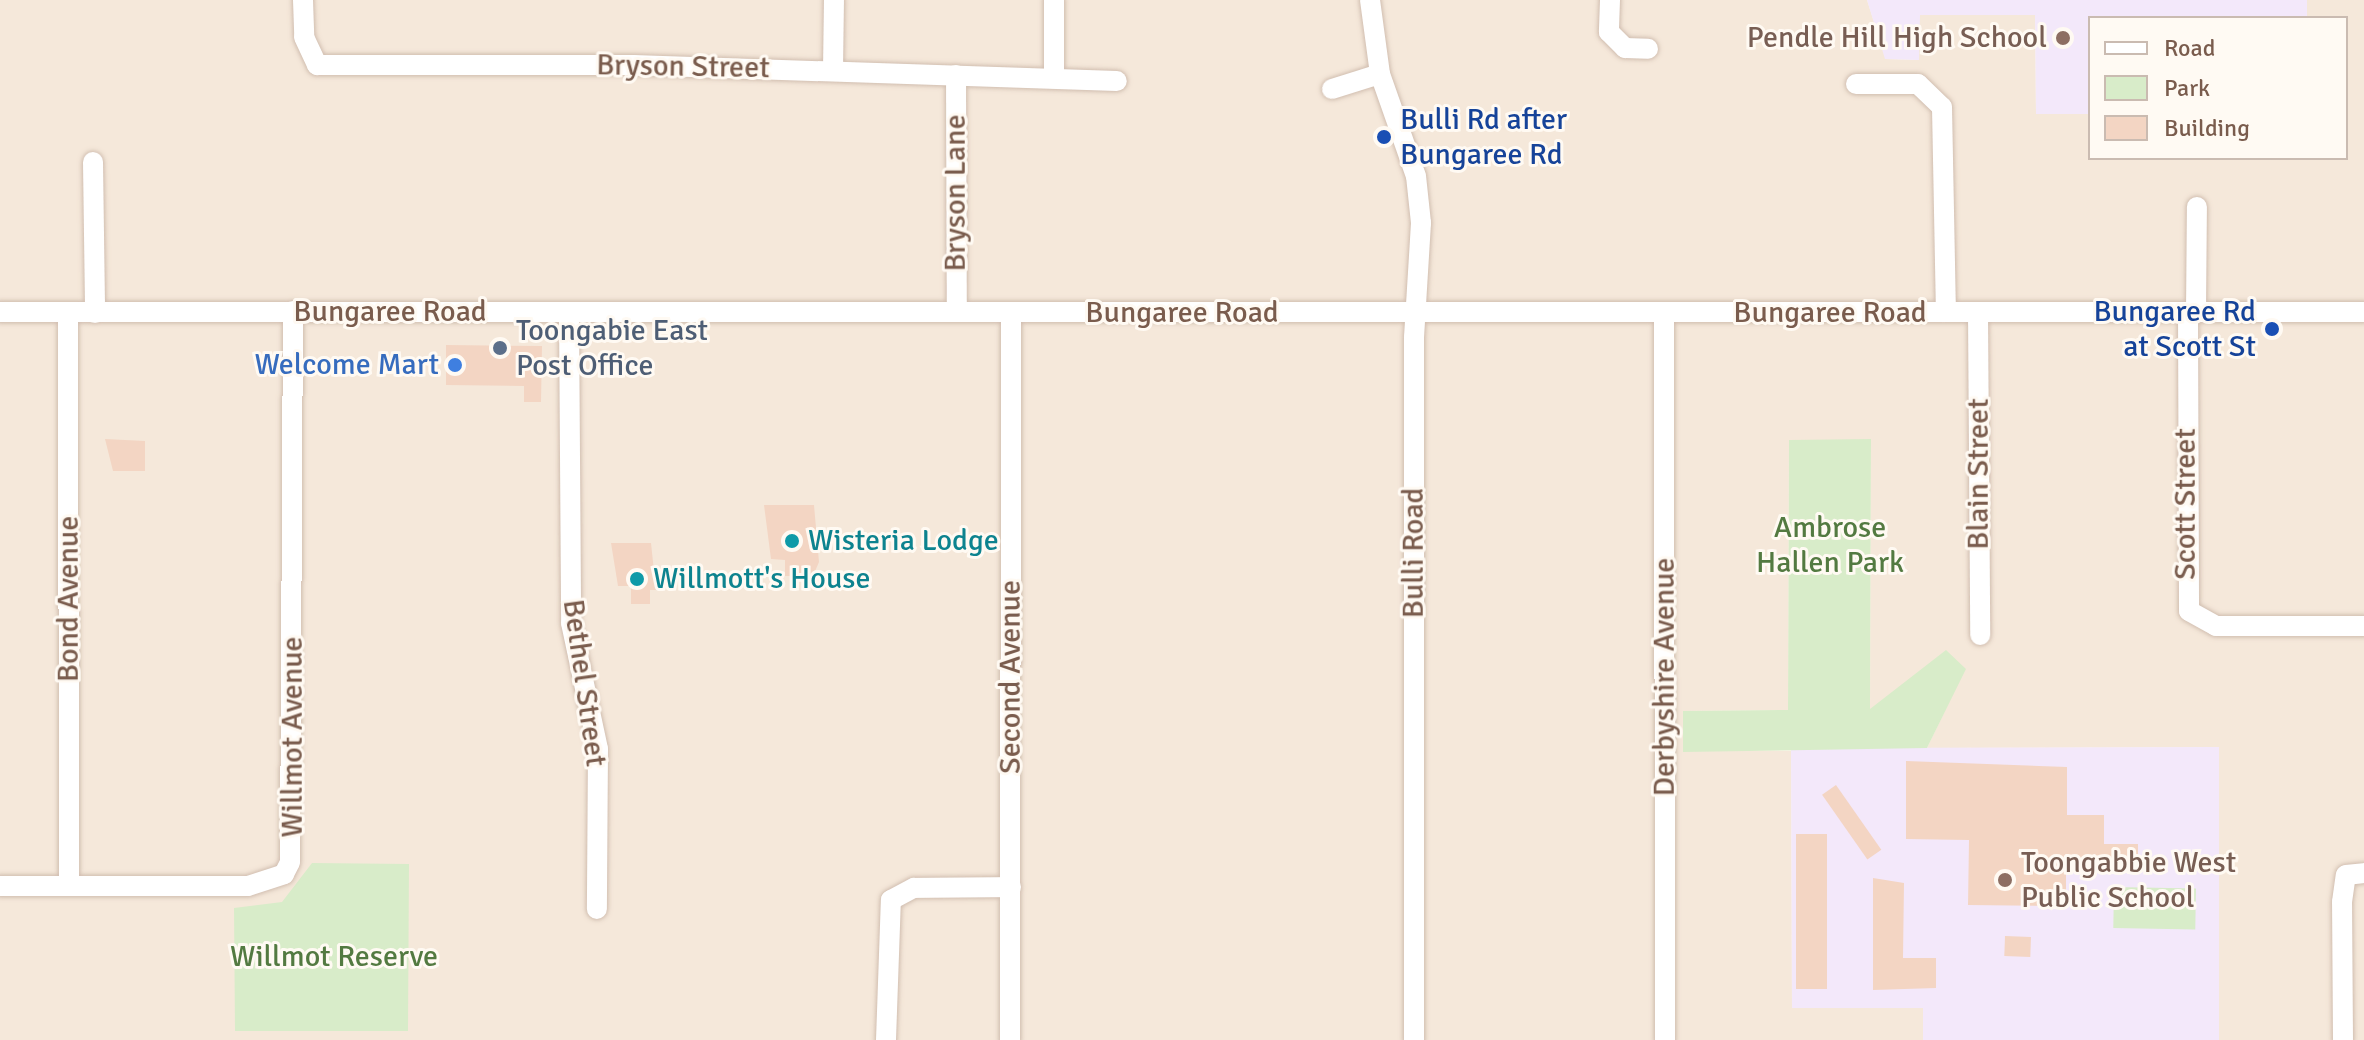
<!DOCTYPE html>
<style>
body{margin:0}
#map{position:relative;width:2364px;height:1040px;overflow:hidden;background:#fdf6ec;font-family:Signika,sans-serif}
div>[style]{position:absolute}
.residential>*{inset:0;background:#f5e8da}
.education>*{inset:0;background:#f3e8fa}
.green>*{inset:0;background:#d8ecc9;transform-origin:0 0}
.building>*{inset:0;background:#f3d5c3;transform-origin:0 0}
.roads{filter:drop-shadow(0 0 2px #d1beb0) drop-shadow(0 0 2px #d1beb0)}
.minor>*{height:20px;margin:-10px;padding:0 10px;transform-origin:10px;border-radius:10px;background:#fff}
.dots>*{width:22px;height:22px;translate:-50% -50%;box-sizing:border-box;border:4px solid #fffaf3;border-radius:50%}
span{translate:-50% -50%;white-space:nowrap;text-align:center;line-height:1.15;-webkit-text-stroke:6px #fffaf3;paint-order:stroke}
.education-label{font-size:30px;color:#785e54}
.right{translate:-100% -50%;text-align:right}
.left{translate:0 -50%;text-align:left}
.street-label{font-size:30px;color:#7a5c4d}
.transit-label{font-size:30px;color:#164399}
.service-label{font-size:30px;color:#4e5e75}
.shop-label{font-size:30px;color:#366cbe}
.park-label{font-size:30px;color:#537a41}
.culture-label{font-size:30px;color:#0d838f}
.legend{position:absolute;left:2088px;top:16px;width:260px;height:144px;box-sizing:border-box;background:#fffaf3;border:2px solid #cabbb1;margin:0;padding:10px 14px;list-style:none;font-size:24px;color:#7a5c4d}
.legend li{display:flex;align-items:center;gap:16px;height:40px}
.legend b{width:40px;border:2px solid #cabbb1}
</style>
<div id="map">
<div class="residential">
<div style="clip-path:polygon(0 0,1867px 0,1886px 59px,1919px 60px,1919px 15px,2035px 15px,2036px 114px,2090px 114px,2090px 158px,2346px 158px,2346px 18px,2307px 18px,2307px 0,2364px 0,2364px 1040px,2219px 1040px,2218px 747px,1927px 748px,1965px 669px,1870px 710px,1871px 440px,1789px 441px,1788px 710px,1683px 711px,1683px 751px,1791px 751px,1792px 1008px,1923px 1008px,1923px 1040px,0 1040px)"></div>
</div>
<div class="education">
<div style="clip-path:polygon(1867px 0,2307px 0,2307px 18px,2090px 18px,2090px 114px,2036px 114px,2035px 15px,1920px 15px,1919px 60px,1885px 59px)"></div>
<div style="clip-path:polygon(2219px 747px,2219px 1040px,1923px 1040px,1923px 1008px,1792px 1008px,1791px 748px)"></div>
</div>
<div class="green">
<div style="clip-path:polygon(1871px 439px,1870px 709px,1946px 650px,1966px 669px,1927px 748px,1683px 752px,1683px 711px,1788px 710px,1789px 440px)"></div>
<div style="clip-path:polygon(312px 863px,409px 864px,408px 1031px,235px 1031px,234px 908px,282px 902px)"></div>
<div style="left:2114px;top:887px;width:82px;height:41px;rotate:1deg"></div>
</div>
<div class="building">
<div style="clip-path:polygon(446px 345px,542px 346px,541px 402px,524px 402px,524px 386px,446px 385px)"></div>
<div style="clip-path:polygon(105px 439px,145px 441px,145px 471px,113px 471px)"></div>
<div style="clip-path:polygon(764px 505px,814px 505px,819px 562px,813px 576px,785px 576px,785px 560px,771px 559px)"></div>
<div style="clip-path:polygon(611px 543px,651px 543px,656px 590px,650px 590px,650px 604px,631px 604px,631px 586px,618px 586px)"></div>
<div style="clip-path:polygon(1906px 761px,2067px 767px,2067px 815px,2104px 815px,2104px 844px,2138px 844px,2138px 871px,2066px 869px,2066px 906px,1968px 905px,1969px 840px,1906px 839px)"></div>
<div style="left:1836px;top:785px;width:79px;height:17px;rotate:55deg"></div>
<div style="left:1796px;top:834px;width:31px;height:155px"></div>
<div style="clip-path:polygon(1873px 878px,1904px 883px,1903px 958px,1936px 958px,1936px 988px,1873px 990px)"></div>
<div style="left:2005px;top:936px;width:26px;height:20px;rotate:2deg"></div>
</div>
<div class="roads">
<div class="minor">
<div style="left:303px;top:0;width:37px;rotate:88deg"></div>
<div style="left:304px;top:37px;width:31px;rotate:65deg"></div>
<div style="left:317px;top:65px;width:316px"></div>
<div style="left:633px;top:65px;width:484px;rotate:1.9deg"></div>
<div style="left:1370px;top:0;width:75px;rotate:82.3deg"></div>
<div style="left:1380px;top:74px;width:108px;rotate:70.6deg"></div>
<div style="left:1416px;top:176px;width:47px;rotate:83.9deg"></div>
<div style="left:1421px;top:223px;width:114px;rotate:93.5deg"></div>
<div style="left:1414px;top:337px;width:703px;rotate:90deg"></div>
<div style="left:1610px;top:0;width:32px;rotate:92deg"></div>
<div style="left:1609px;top:32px;width:23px;rotate:45deg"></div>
<div style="left:1625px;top:48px;width:23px;rotate:2deg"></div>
<div style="left:833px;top:70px;width:70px;rotate:-89.2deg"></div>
<div style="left:1054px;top:74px;width:74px;rotate:-90deg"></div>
<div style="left:956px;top:75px;width:237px;rotate:89.8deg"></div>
<div style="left:1856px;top:84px;width:62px"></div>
<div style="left:1918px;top:84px;width:33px;rotate:44deg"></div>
<div style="left:1942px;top:107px;width:205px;rotate:88.9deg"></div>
<div style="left:1332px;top:89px;width:50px;rotate:-17.4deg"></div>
<div style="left:93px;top:162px;width:151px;rotate:89.2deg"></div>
<div style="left:0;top:312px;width:2364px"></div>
<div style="left:1978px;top:312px;width:323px;rotate:89.6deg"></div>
<div style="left:2188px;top:312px;width:299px;rotate:89.8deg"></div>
<div style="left:2189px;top:611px;width:31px;rotate:29deg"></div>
<div style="left:2216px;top:626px;width:148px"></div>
<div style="left:2196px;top:312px;width:105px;rotate:-89.5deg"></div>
<div style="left:68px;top:313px;width:573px;rotate:89.9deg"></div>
<div style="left:1664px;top:313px;width:727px;rotate:89.92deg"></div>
<div style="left:569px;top:314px;width:309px;rotate:89.6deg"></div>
<div style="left:571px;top:623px;width:129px;rotate:77.9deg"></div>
<div style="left:598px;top:749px;width:160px;rotate:90.4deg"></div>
<div style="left:0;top:886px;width:248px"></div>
<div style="left:248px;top:886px;width:38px;rotate:-18deg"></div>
<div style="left:284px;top:874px;width:13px;rotate:-63deg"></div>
<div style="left:290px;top:862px;width:551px;rotate:-89.69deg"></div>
<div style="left:886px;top:1040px;width:140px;rotate:-88deg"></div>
<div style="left:891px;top:900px;width:26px;rotate:-28deg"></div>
<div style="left:914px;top:888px;width:97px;rotate:-0.6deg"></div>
<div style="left:1010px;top:1040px;width:727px;rotate:-89.92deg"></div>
<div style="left:2343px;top:1040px;width:138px;rotate:-90.4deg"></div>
<div style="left:2342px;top:902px;width:27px;rotate:-82deg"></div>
<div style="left:2346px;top:875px;width:18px;rotate:-6deg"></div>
</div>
</div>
<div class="dots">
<div style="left:2063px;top:38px;background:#8d6e63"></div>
<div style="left:1384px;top:137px;background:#1a4fb4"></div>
<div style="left:2272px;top:329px;background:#1a4fb4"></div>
<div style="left:500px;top:348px;background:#5c6f8a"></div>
<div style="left:455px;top:365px;background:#3f7fe0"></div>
<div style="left:792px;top:541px;background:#0f9aa8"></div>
<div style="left:637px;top:579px;background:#0f9aa8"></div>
<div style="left:2005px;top:880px;background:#8d6e63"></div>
</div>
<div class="education-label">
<span class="right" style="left:2047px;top:38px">Pendle Hill High School</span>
<span class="left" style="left:2021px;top:880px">Toongabbie West<br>Public School</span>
</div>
<div class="street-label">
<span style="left:683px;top:67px;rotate:1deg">Bryson Street</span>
<span style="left:956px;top:193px;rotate:-90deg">Bryson Lane</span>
<span style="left:390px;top:312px">Bungaree Road</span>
<span style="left:1182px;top:313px">Bungaree Road</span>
<span style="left:1830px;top:313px">Bungaree Road</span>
<span style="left:1979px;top:474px;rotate:-90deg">Blain Street</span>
<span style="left:2186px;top:504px;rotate:-90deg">Scott Street</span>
<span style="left:1414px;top:553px;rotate:-90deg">Bulli Road</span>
<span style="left:69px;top:599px;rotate:-90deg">Bond Avenue</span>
<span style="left:1011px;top:677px;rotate:-90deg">Second Avenue</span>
<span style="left:1665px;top:677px;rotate:-90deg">Derbyshire Avenue</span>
<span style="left:584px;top:683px;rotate:82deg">Bethel Street</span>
<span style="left:293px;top:737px;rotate:-90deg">Willmot Avenue</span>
</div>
<div class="transit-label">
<span class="left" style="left:1400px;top:137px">Bulli Rd after<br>Bungaree Rd</span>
<span class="right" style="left:2256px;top:329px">Bungaree Rd<br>at Scott St</span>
</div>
<div class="service-label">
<span class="left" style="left:516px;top:348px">Toongabie East<br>Post Office</span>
</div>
<div class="shop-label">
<span class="right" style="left:439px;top:365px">Welcome Mart</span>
</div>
<div class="park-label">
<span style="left:1830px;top:545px">Ambrose<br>Hallen Park</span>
<span style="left:334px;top:957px">Willmot Reserve</span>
</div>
<div class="culture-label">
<span class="left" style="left:808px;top:541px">Wisteria Lodge</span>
<span class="left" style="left:653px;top:579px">Willmott's House</span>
</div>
<ul class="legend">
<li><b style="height:10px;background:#fff"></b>Road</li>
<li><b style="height:22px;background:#d8ecc9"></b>Park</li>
<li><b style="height:22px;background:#f3d5c3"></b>Building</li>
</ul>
</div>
